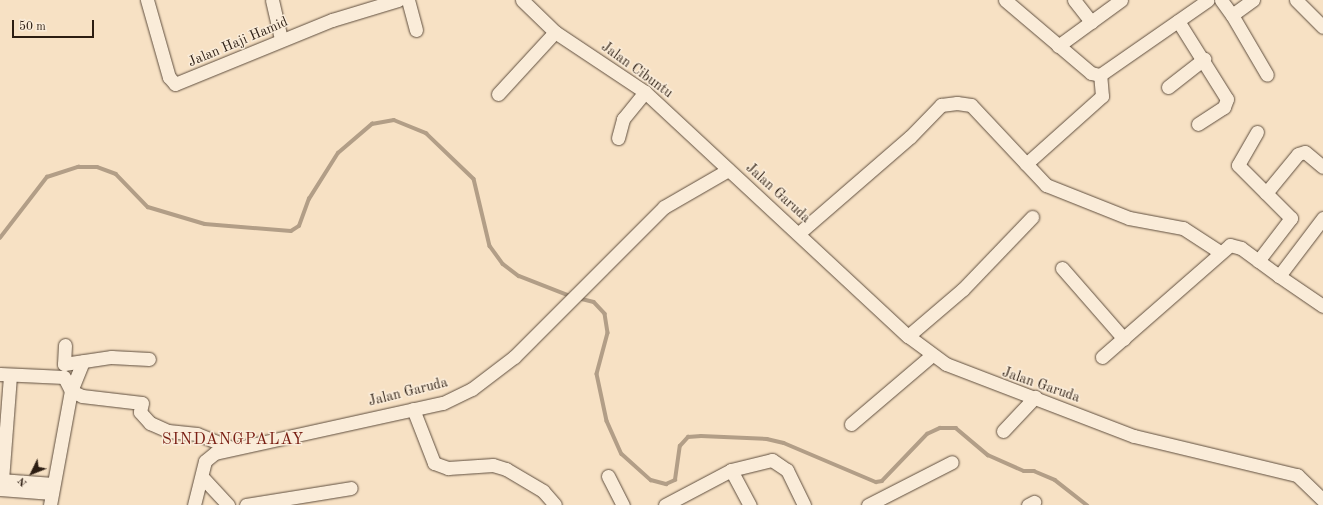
<!DOCTYPE html>
<style>
body{margin:0}
#map{position:relative;width:1323px;height:505px;overflow:hidden;background:#f7e1c4;font-family:"Old Standard TT",serif}
div>[style]{position:absolute}
.stream>*{height:3.5px;margin:-1.75px;padding:0 1.75px;transform-origin:1.75px;border-radius:1.75px;background:#b29e87}
.roads{filter:drop-shadow(0 0 1px #5f4e3e) drop-shadow(0 0 1px #5f4e3e)}
.minor>*{height:13px;margin:-6.5px;padding:0 6.5px;transform-origin:6.5px;border-radius:6.5px;background:#faecd9}
span{translate:-50% -50%;white-space:nowrap;text-align:center;line-height:1.15;-webkit-text-stroke:3px #faecd9;paint-order:stroke}
.street-label{font-size:14px;color:#2c1d12}
.quarter-label{font-size:16px;color:#7a1f14;letter-spacing:1px}
.north{position:absolute;left:12px;top:453px;width:40px;height:40px;-webkit-text-stroke:3px #faecd9;paint-order:stroke;rotate:227deg;font-size:11px;font-weight:700;line-height:16px;text-align:center;color:#2c1d12}
.north::after{content:'';display:block;margin:auto;width:14px;height:18px;background:#2c1d12;clip-path:polygon(50% 0,100% 100%,50% 72%,0 100%)}
.scale{position:absolute;left:12px;top:20px;width:82px;height:18px;box-sizing:border-box;border:2px solid #2c1d12;border-top:0;padding-left:5px;font-size:12px;line-height:14px;white-space:nowrap;color:#2c1d12;-webkit-text-stroke:3px #faecd9;paint-order:stroke}
</style>
<div id="map">
<div class="stream">
<div style="left:0;top:238px;width:77px;rotate:-52.4deg"></div>
<div style="left:47px;top:177px;width:33px;rotate:-18deg"></div>
<div style="left:78px;top:167px;width:19px"></div>
<div style="left:97px;top:167px;width:20px;rotate:20deg"></div>
<div style="left:116px;top:174px;width:46px;rotate:45.9deg"></div>
<div style="left:148px;top:207px;width:59px;rotate:16.6deg"></div>
<div style="left:205px;top:224px;width:86px;rotate:4.7deg"></div>
<div style="left:291px;top:231px;width:9px;rotate:-32deg"></div>
<div style="left:299px;top:226px;width:29px;rotate:-70deg"></div>
<div style="left:309px;top:199px;width:54px;rotate:-57.8deg"></div>
<div style="left:338px;top:153px;width:45px;rotate:-40.5deg"></div>
<div style="left:372px;top:124px;width:22px;rotate:-10deg"></div>
<div style="left:394px;top:120px;width:35px;rotate:22deg"></div>
<div style="left:426px;top:133px;width:66px;rotate:43.8deg"></div>
<div style="left:474px;top:179px;width:69px;rotate:76.6deg"></div>
<div style="left:490px;top:246px;width:22px;rotate:54deg"></div>
<div style="left:503px;top:264px;width:20px;rotate:37deg"></div>
<div style="left:519px;top:276px;width:55px;rotate:21.4deg"></div>
<div style="left:578px;top:298px;width:16px;rotate:14deg"></div>
<div style="left:594px;top:302px;width:16px;rotate:47deg"></div>
<div style="left:605px;top:314px;width:19px;rotate:81deg"></div>
<div style="left:608px;top:333px;width:42px;rotate:105deg"></div>
<div style="left:597px;top:374px;width:48px;rotate:78deg"></div>
<div style="left:607px;top:421px;width:36px;rotate:66deg"></div>
<div style="left:622px;top:454px;width:39px;rotate:42deg"></div>
<div style="left:651px;top:480px;width:16px;rotate:15deg"></div>
<div style="left:666px;top:484px;width:10px;rotate:-24deg"></div>
<div style="left:675px;top:480px;width:34px;rotate:-82deg"></div>
<div style="left:680px;top:446px;width:12px;rotate:-48deg"></div>
<div style="left:688px;top:437px;width:13px;rotate:-4deg"></div>
<div style="left:701px;top:436px;width:66px;rotate:2.6deg"></div>
<div style="left:767px;top:439px;width:17px;rotate:13deg"></div>
<div style="left:784px;top:443px;width:100px;rotate:23deg"></div>
<div style="left:876px;top:482px;width:6px;rotate:-9deg"></div>
<div style="left:882px;top:481px;width:65px;rotate:-46.2deg"></div>
<div style="left:927px;top:434px;width:14px;rotate:-25deg"></div>
<div style="left:940px;top:428px;width:16px"></div>
<div style="left:956px;top:428px;width:42px;rotate:40.2deg"></div>
<div style="left:988px;top:455px;width:39px;rotate:24deg"></div>
<div style="left:1024px;top:471px;width:10px"></div>
<div style="left:1034px;top:471px;width:23px;rotate:23deg"></div>
<div style="left:1055px;top:480px;width:41px;rotate:38deg"></div>
</div>
<div class="roads">
<div class="minor">
<div style="left:147px;top:0;width:80px;rotate:74.1deg"></div>
<div style="left:169px;top:77px;width:9px;rotate:49deg"></div>
<div style="left:175px;top:84px;width:170px;rotate:-22.2deg"></div>
<div style="left:332px;top:20px;width:69px;rotate:-16.9deg"></div>
<div style="left:272px;top:0;width:40px;rotate:77deg"></div>
<div style="left:408px;top:0;width:31px;rotate:75deg"></div>
<div style="left:522px;top:0;width:46px;rotate:44.1deg"></div>
<div style="left:555px;top:32px;width:108px;rotate:33.7deg"></div>
<div style="left:645px;top:92px;width:359px;rotate:42.9deg"></div>
<div style="left:908px;top:336px;width:47px;rotate:36.4deg"></div>
<div style="left:946px;top:364px;width:201px;rotate:21deg"></div>
<div style="left:1134px;top:436px;width:168px;rotate:13.5deg"></div>
<div style="left:1297px;top:475px;width:36px;rotate:44deg"></div>
<div style="left:1005px;top:0;width:113px;rotate:40.3deg"></div>
<div style="left:1091px;top:73px;width:9px;rotate:13deg"></div>
<div style="left:1100px;top:75px;width:131px;rotate:-34.8deg"></div>
<div style="left:1074px;top:0;width:28px;rotate:52deg"></div>
<div style="left:1221px;top:0;width:19px;rotate:54deg"></div>
<div style="left:1232px;top:15px;width:26px;rotate:-36deg"></div>
<div style="left:1296px;top:0;width:38px;rotate:45deg"></div>
<div style="left:1232px;top:15px;width:69px;rotate:59.7deg"></div>
<div style="left:1178px;top:21px;width:92px;rotate:57.9deg"></div>
<div style="left:1227px;top:99px;width:9px;rotate:111deg"></div>
<div style="left:1224px;top:107px;width:31px;rotate:147deg"></div>
<div style="left:1058px;top:46px;width:78px;rotate:-36.1deg"></div>
<div style="left:1168px;top:87px;width:46px;rotate:-37.9deg"></div>
<div style="left:498px;top:94px;width:84px;rotate:-47.4deg"></div>
<div style="left:1257px;top:132px;width:38px;rotate:120deg"></div>
<div style="left:1238px;top:165px;width:75px;rotate:45deg"></div>
<div style="left:1291px;top:218px;width:54px;rotate:127.5deg"></div>
<div style="left:618px;top:138px;width:20px;rotate:-75deg"></div>
<div style="left:623px;top:119px;width:35px;rotate:-51deg"></div>
<div style="left:1026px;top:164px;width:102px;rotate:-41.8deg"></div>
<div style="left:1102px;top:96px;width:21px;rotate:-95deg"></div>
<div style="left:1266px;top:193px;width:50px;rotate:-50.6deg"></div>
<div style="left:1298px;top:154px;width:7px;rotate:-16deg"></div>
<div style="left:1305px;top:152px;width:23px;rotate:40deg"></div>
<div style="left:1323px;top:218px;width:73px;rotate:127.2deg"></div>
<div style="left:1279px;top:276px;width:53px;rotate:34.3deg"></div>
<div style="left:799px;top:233px;width:147px;rotate:-40.9deg"></div>
<div style="left:910px;top:137px;width:45px;rotate:-45.9deg"></div>
<div style="left:941px;top:105px;width:16px;rotate:-7deg"></div>
<div style="left:957px;top:103px;width:14px;rotate:8deg"></div>
<div style="left:971px;top:105px;width:110px;rotate:46.8deg"></div>
<div style="left:1046px;top:185px;width:89px;rotate:21.7deg"></div>
<div style="left:1129px;top:218px;width:55px;rotate:10.5deg"></div>
<div style="left:1183px;top:228px;width:44px;rotate:33deg"></div>
<div style="left:1062px;top:268px;width:94px;rotate:48.9deg"></div>
<div style="left:908px;top:336px;width:72px;rotate:-40.5deg"></div>
<div style="left:963px;top:289px;width:100px;rotate:-46.2deg"></div>
<div style="left:65px;top:345px;width:19px;rotate:93deg"></div>
<div style="left:64px;top:364px;width:48px;rotate:-8.5deg"></div>
<div style="left:111px;top:357px;width:38px;rotate:3deg"></div>
<div style="left:1102px;top:357px;width:170px;rotate:-41.2deg"></div>
<div style="left:1230px;top:245px;width:11px;rotate:15deg"></div>
<div style="left:1241px;top:248px;width:47px;rotate:36.4deg"></div>
<div style="left:0;top:374px;width:64px;rotate:2.7deg"></div>
<div style="left:64px;top:377px;width:16px;rotate:63deg"></div>
<div style="left:71px;top:391px;width:12px;rotate:24deg"></div>
<div style="left:82px;top:396px;width:60px;rotate:6.7deg"></div>
<div style="left:142px;top:403px;width:9px;rotate:103deg"></div>
<div style="left:140px;top:412px;width:15px;rotate:48deg"></div>
<div style="left:150px;top:423px;width:20px;rotate:24deg"></div>
<div style="left:168px;top:431px;width:29px;rotate:6deg"></div>
<div style="left:197px;top:434px;width:37px;rotate:22deg"></div>
<div style="left:413px;top:409px;width:58px;rotate:68.7deg"></div>
<div style="left:434px;top:463px;width:15px;rotate:20deg"></div>
<div style="left:448px;top:468px;width:45px;rotate:-3.8deg"></div>
<div style="left:493px;top:465px;width:14px;rotate:17deg"></div>
<div style="left:506px;top:469px;width:43px;rotate:30.7deg"></div>
<div style="left:543px;top:491px;width:18px;rotate:49deg"></div>
<div style="left:851px;top:424px;width:106px;rotate:-40.4deg"></div>
<div style="left:1003px;top:431px;width:47px;rotate:-46.7deg"></div>
<div style="left:731px;top:470px;width:40px;rotate:62deg"></div>
<div style="left:608px;top:476px;width:33px;rotate:63deg"></div>
<div style="left:203px;top:478px;width:37px;rotate:47deg"></div>
<div style="left:0;top:480px;width:53px;rotate:4.3deg"></div>
<div style="left:2px;top:480px;width:105px;rotate:-85.6deg"></div>
<div style="left:0;top:489px;width:52px;rotate:4.4deg"></div>
<div style="left:50px;top:505px;width:116px;rotate:-79.6deg"></div>
<div style="left:71px;top:391px;width:32px;rotate:-68deg"></div>
<div style="left:194px;top:505px;width:45px;rotate:-76deg"></div>
<div style="left:205px;top:461px;width:13px;rotate:-39deg"></div>
<div style="left:215px;top:453px;width:233px;rotate:-12.4deg"></div>
<div style="left:443px;top:403px;width:32px;rotate:-26deg"></div>
<div style="left:472px;top:389px;width:53px;rotate:-37.3deg"></div>
<div style="left:514px;top:357px;width:212px;rotate:-45deg"></div>
<div style="left:664px;top:207px;width:74px;rotate:-30deg"></div>
<div style="left:246px;top:505px;width:106px;rotate:-9.2deg"></div>
<div style="left:665px;top:505px;width:75px;rotate:-27.9deg"></div>
<div style="left:731px;top:470px;width:42px;rotate:-13.7deg"></div>
<div style="left:772px;top:460px;width:18px;rotate:34deg"></div>
<div style="left:787px;top:470px;width:39px;rotate:64deg"></div>
<div style="left:868px;top:505px;width:94px;rotate:-27.1deg"></div>
<div style="left:1028px;top:505px;width:7px;rotate:-27deg"></div>
</div>
</div>
<div class="street-label">
<span style="left:238px;top:42px;rotate:-23deg">Jalan Haji Hamid</span>
<span style="left:637px;top:70px;rotate:36deg">Jalan Cibuntu</span>
<span style="left:778px;top:193px;rotate:42deg">Jalan Garuda</span>
<span style="left:1041px;top:385px;rotate:19deg">Jalan Garuda</span>
<span style="left:408px;top:392px;rotate:-14deg">Jalan Garuda</span>
</div>
<div class="quarter-label">
<span style="left:233px;top:440px">SINDANGPALAY</span>
</div>
<div class="north">N</div>
<div class="scale">50 m</div>
</div>
